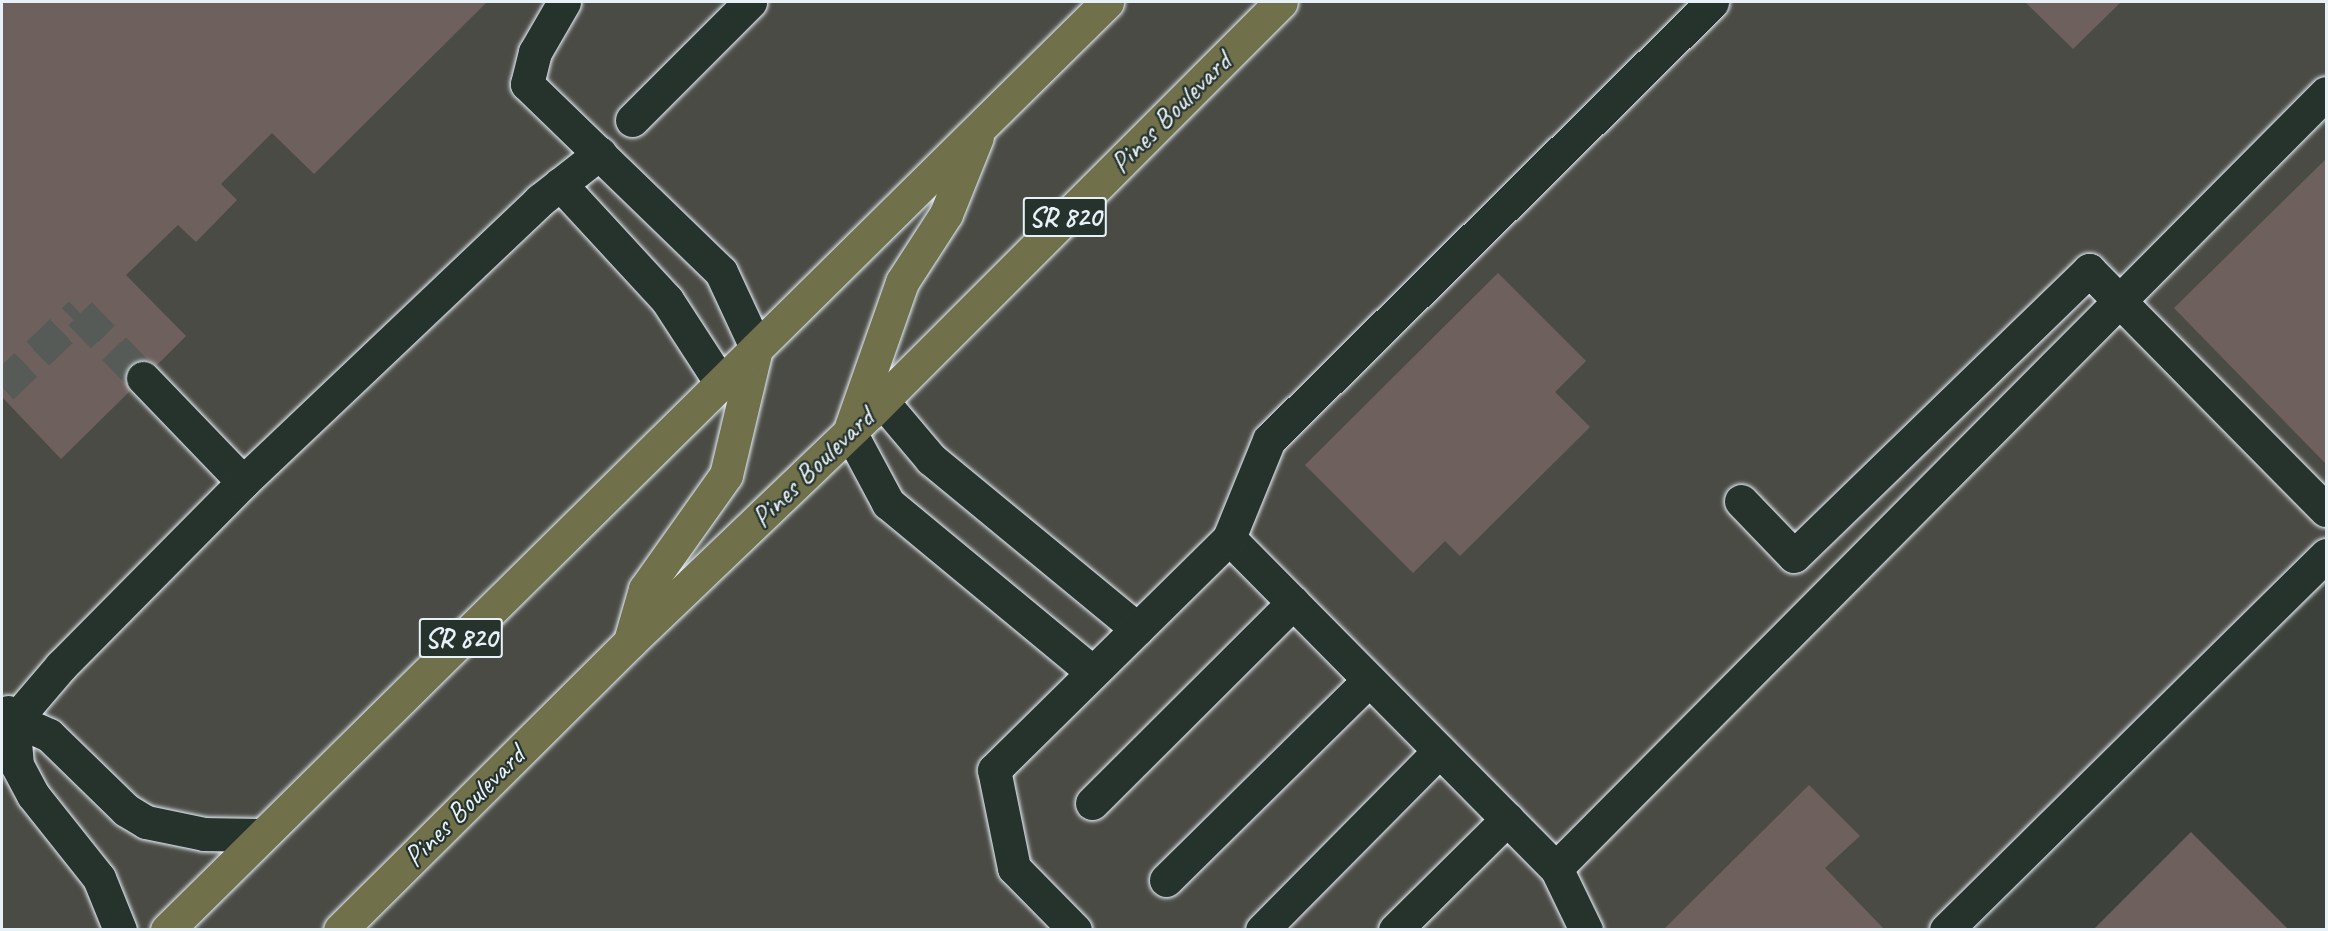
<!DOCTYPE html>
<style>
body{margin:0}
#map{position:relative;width:2328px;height:931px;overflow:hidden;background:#3c413b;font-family:Caveat,sans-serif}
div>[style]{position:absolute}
.built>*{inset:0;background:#4b4b45}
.building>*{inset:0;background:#6e615d}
.minor-tunnel>*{height:33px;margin-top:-16.5px;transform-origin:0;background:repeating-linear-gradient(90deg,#565b57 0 33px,transparent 0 49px)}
.roads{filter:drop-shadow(0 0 2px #e8f1f8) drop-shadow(0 0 2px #e8f1f8)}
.minor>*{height:33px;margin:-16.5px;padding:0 16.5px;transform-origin:16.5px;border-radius:16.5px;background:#26332d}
.highway>*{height:33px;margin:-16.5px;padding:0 16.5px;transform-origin:16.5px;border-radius:16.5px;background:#70704a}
span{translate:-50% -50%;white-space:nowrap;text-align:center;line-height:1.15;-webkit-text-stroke:4.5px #26332d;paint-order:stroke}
.shield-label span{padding:2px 4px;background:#26332d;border:2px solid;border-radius:4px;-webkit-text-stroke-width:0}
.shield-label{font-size:28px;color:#e8f1f8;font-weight:700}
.street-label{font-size:30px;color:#e8f1f8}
.frame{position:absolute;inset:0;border:3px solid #e8f1f8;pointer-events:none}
</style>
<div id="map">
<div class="built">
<div style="clip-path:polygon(2px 2px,2326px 2px,2326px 584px,1969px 929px,2px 930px)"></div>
</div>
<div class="building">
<div style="clip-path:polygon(2px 2px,487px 2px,314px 174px,272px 133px,221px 184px,237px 200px,196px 242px,178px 225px,126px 275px,186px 336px,157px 365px,148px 360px,130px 364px,125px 373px,130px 391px,61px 459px,2px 397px)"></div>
<div style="clip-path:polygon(2025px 2px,2121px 2px,2073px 49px)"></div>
<div style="clip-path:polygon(2326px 159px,2326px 464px,2174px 308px)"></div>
<div style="clip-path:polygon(1498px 273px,1586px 361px,1555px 392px,1590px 427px,1460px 556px,1445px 541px,1413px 573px,1305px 465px)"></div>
<div style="clip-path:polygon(1809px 785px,1860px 836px,1825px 868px,1885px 930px,1663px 930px)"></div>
<div style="clip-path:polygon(2191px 832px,2289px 930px,2093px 930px)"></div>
</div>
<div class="minor-tunnel">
<div style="left:2px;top:387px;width:108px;rotate:-43.5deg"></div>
<div style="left:80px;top:313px;width:91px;rotate:45.9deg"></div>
</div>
<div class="roads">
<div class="minor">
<div style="left:564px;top:2px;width:58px;rotate:120.1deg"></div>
<div style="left:535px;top:52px;width:33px;rotate:104deg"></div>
<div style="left:527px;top:84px;width:270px;rotate:44.1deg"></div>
<div style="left:721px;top:272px;width:83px;rotate:65deg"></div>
<div style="left:632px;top:120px;width:167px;rotate:-45deg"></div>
<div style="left:560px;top:184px;width:158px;rotate:47.3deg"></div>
<div style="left:667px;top:300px;width:99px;rotate:57deg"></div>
<div style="left:143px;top:378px;width:144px;rotate:46.1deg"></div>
<div style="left:882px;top:401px;width:76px;rotate:49.8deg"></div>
<div style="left:931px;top:459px;width:267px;rotate:39.5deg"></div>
<div style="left:850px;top:432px;width:81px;rotate:61.8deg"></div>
<div style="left:888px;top:503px;width:264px;rotate:39.6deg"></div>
<div style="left:1741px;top:501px;width:76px;rotate:46.1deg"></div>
<div style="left:1794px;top:556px;width:411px;rotate:-44.1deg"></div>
<div style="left:2089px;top:270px;width:337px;rotate:45.4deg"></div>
<div style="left:1229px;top:538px;width:465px;rotate:45.3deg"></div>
<div style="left:1556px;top:868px;width:69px;rotate:64.2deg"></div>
<div style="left:8px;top:712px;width:9px;rotate:54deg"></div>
<div style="left:13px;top:719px;width:46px;rotate:85deg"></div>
<div style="left:17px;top:765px;width:34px;rotate:62deg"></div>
<div style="left:33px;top:795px;width:106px;rotate:51.5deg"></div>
<div style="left:99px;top:878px;width:56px;rotate:68deg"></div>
<div style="left:13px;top:719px;width:39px;rotate:24deg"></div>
<div style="left:49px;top:735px;width:107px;rotate:44.2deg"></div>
<div style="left:126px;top:810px;width:23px;rotate:31deg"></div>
<div style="left:146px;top:822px;width:59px;rotate:11.7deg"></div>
<div style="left:204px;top:834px;width:56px;rotate:1deg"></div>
<div style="left:2px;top:735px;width:91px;rotate:-49.5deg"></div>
<div style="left:61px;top:666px;width:259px;rotate:-45.3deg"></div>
<div style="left:243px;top:482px;width:410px;rotate:-43.5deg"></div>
<div style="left:540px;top:200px;width:76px;rotate:-38.1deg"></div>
<div style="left:1092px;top:803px;width:284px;rotate:-44.9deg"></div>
<div style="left:1556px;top:868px;width:1092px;rotate:-45.19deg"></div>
<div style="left:1166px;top:880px;width:285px;rotate:-44.6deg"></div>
<div style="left:1075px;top:930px;width:87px;rotate:-134.5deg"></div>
<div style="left:1014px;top:868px;width:100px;rotate:-101.5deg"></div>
<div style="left:994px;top:770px;width:330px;rotate:-44.6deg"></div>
<div style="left:1229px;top:538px;width:106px;rotate:-67.8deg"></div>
<div style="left:1269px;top:440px;width:623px;rotate:-44.67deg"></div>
<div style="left:1262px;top:930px;width:252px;rotate:-45.3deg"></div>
<div style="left:1395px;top:930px;width:158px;rotate:-44.7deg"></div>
<div style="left:1946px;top:930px;width:534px;rotate:-44.62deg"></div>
</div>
<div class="highway">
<div style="left:851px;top:427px;width:154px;rotate:-70.6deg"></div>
<div style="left:902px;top:282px;width:81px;rotate:-57.1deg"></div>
<div style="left:946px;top:214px;width:83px;rotate:-68.1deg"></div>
<div style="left:630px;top:641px;width:54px;rotate:-73.9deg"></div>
<div style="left:645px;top:589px;width:140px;rotate:-54.6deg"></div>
<div style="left:726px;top:475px;width:130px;rotate:-76.6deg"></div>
<div style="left:167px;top:930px;width:1321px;rotate:-44.63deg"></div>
<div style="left:340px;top:930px;width:409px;rotate:-44.8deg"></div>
<div style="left:630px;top:642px;width:332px;rotate:-43.7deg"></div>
<div style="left:870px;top:413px;width:581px;rotate:-45deg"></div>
</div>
</div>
<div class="shield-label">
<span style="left:1065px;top:217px">SR 820</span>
<span style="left:461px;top:638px">SR 820</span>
</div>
<div class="street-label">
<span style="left:1170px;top:112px;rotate:-45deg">Pines Boulevard</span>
<span style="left:812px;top:467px;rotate:-44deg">Pines Boulevard</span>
<span style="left:464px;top:806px;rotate:-45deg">Pines Boulevard</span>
</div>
<div class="frame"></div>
</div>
